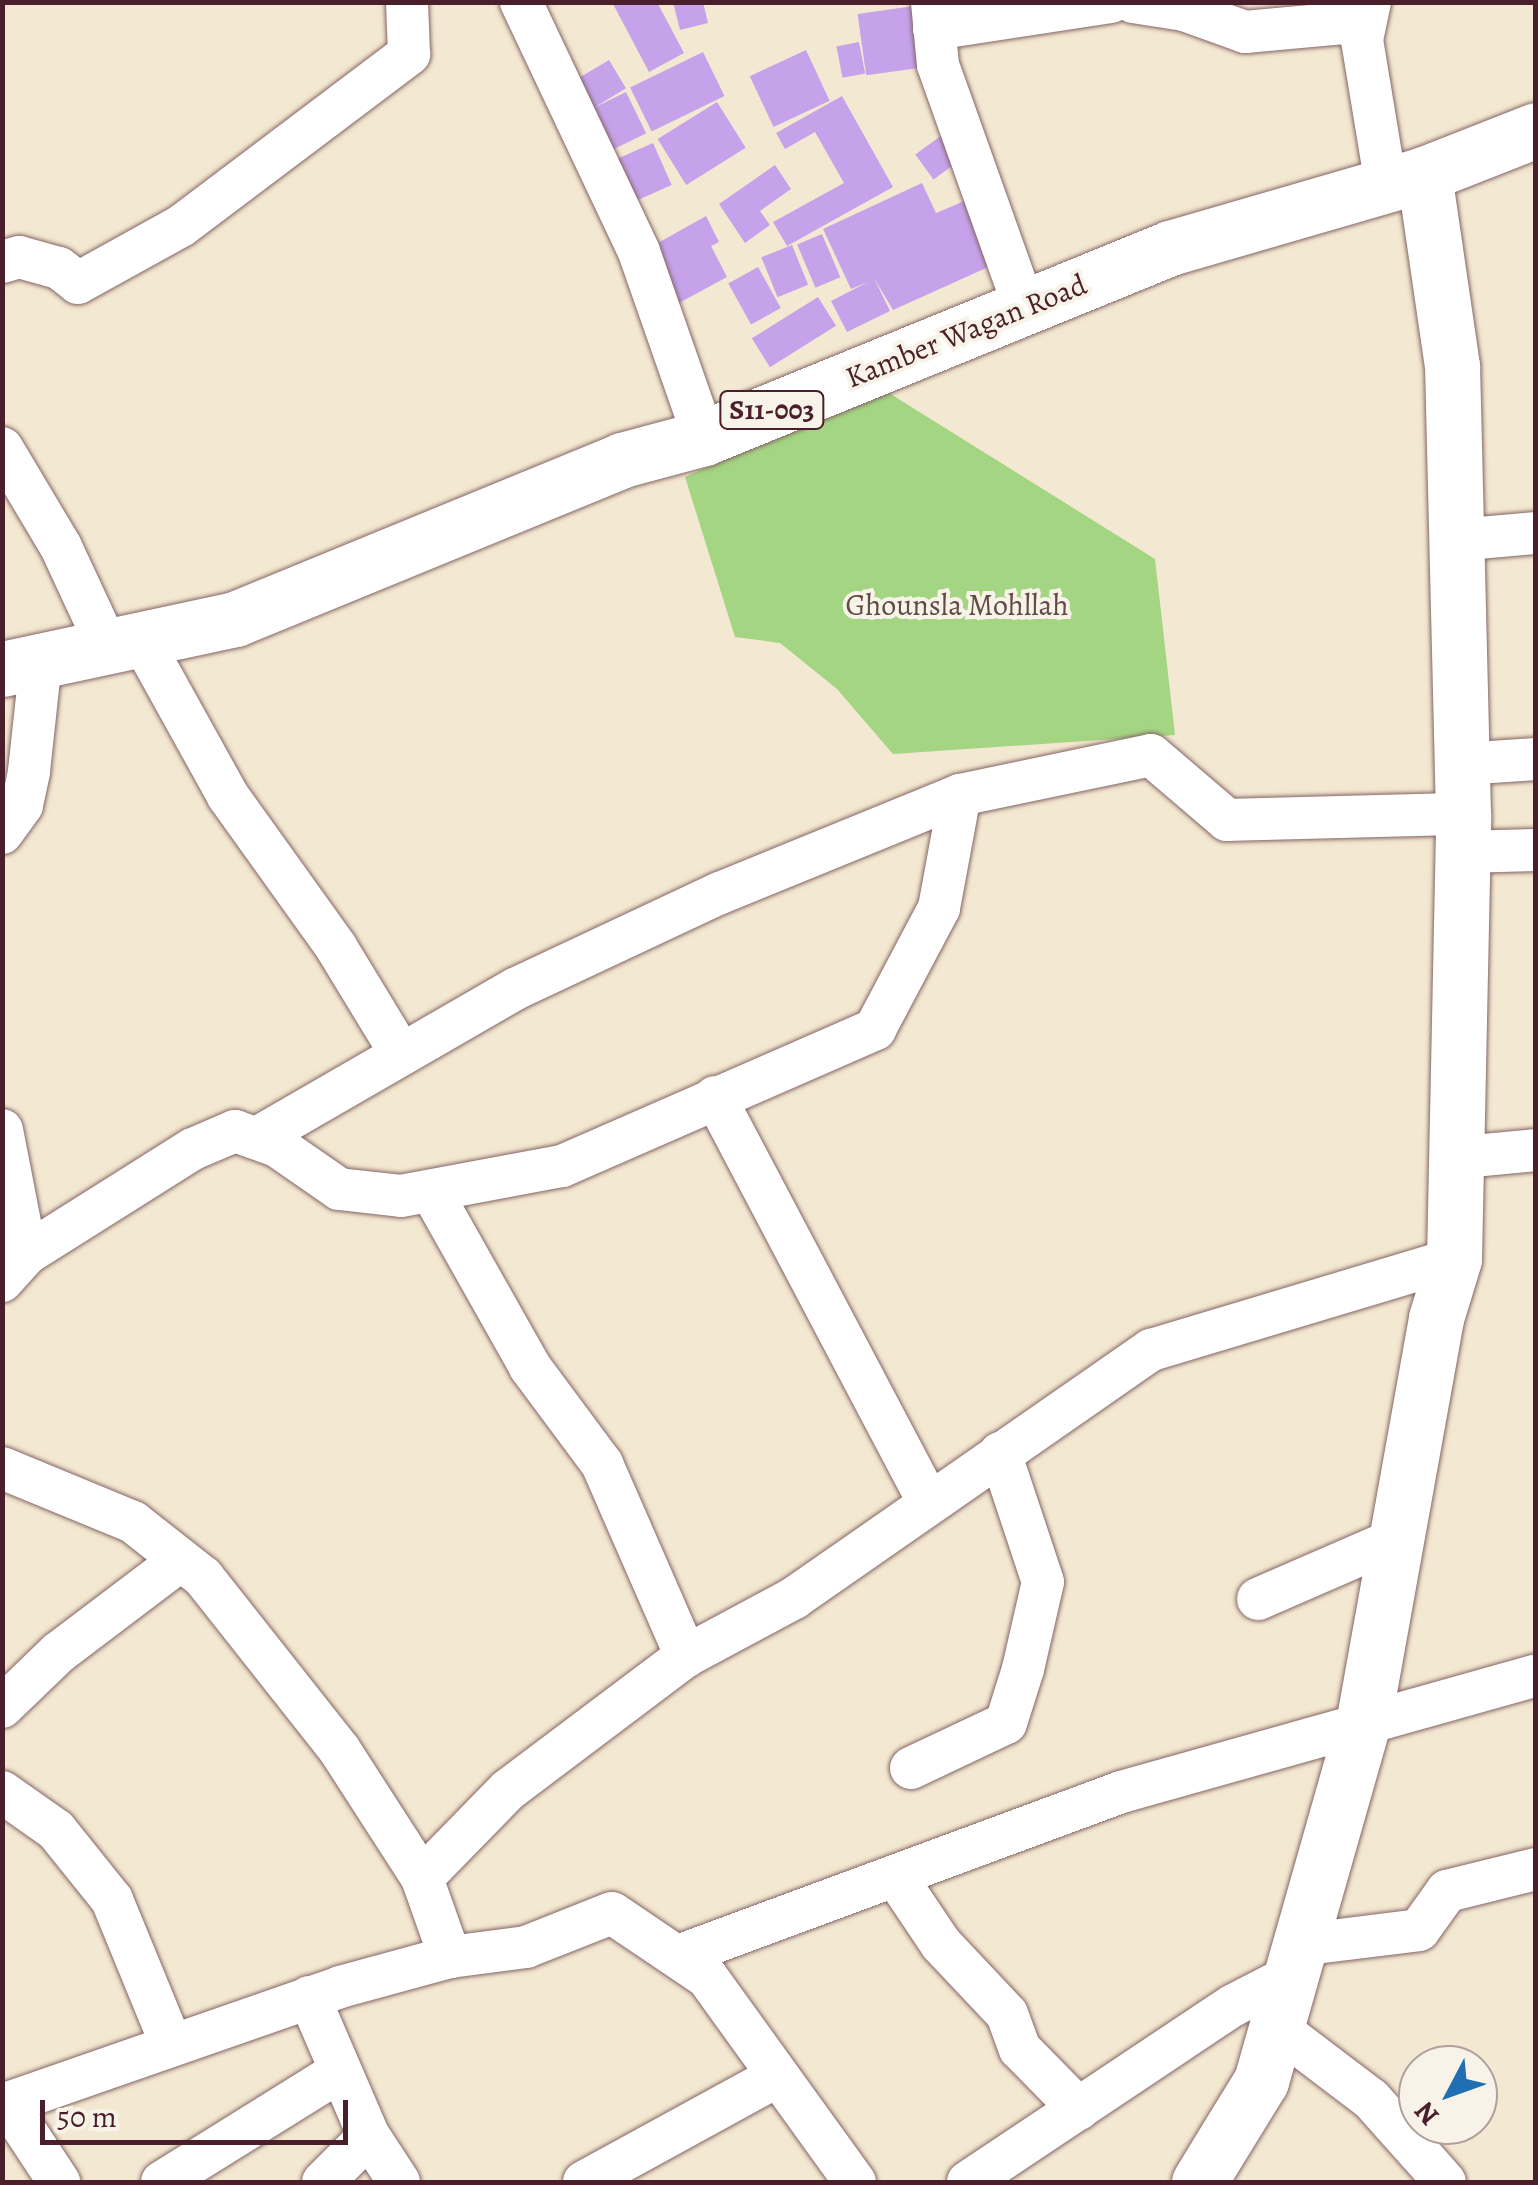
<!DOCTYPE html>
<style>
body{margin:0}
#map{position:relative;width:1538px;height:2185px;overflow:hidden;background:#f3e8d1;font-family:Alegreya,serif}
div>[style]{position:absolute}
.green>*{inset:0;background:#a4d583}
.building>*{inset:0;background:#c6a2eb;transform-origin:0 0}
.roads{filter:drop-shadow(0 0 2px #856565) drop-shadow(0 0 2px #856565)}
.street>*{height:42px;margin:-21px;padding:0 21px;transform-origin:21px;border-radius:21px;background:#fff}
.primary>*{height:55px;margin:-27.5px;padding:0 27.5px;transform-origin:27.5px;border-radius:27.5px;background:#fff}
span{translate:-50% -50%;white-space:nowrap;text-align:center;line-height:1.15;-webkit-text-stroke:8px #f7f3e8;paint-order:stroke}
.shield-label span{padding:2px 8px;background:#f7f3e8;border:2px solid;border-radius:8px;-webkit-text-stroke-width:0}
.shield-label{font-size:28px;color:#4a1f2b;font-weight:700}
.street-label{font-size:30px;color:#4a1f2b}
.park-label{font-size:30px;color:#604c41}
.frame{position:absolute;inset:0;border:5px solid #4a1f2b;pointer-events:none}
.north{position:absolute;left:1398px;top:2045px;width:100px;height:100px;box-sizing:border-box;background:#f7f3e8;border:2px solid #b29e9c;border-radius:50%;rotate:229deg;font-size:28px;font-weight:700;line-height:40px;text-align:center;color:#4a1f2b}
.north::after{content:'';display:block;margin:auto;width:35px;height:45px;background:#1f6fb2;clip-path:polygon(50% 0,100% 100%,50% 72%,0 100%)}
.scale{position:absolute;left:40px;top:2100px;width:308px;height:45px;box-sizing:border-box;border:5px solid #4a1f2b;border-top:0;padding-left:12px;font-size:30px;line-height:35px;white-space:nowrap;color:#4a1f2b;-webkit-text-stroke:8px #f7f3e8;paint-order:stroke}
</style>
<div id="map">
<div class="green">
<div style="clip-path:polygon(881px 388px,1155px 559px,1175px 735px,893px 754px,837px 689px,780px 643px,735px 637px,685px 477px)"></div>
</div>
<div class="building">
<div style="clip-path:polygon(612px 2px,657px 2px,684px 53px,649px 72px)"></div>
<div style="clip-path:polygon(673px 2px,703px 2px,708px 23px,680px 30px)"></div>
<div style="left:914px;top:6px;width:62px;height:57px;rotate:82deg"></div>
<div style="left:859px;top:42px;width:32px;height:23px;rotate:79deg"></div>
<div style="left:806px;top:50px;width:56px;height:62px;rotate:65deg"></div>
<div style="left:703px;top:52px;width:49px;height:81px;rotate:64deg"></div>
<div style="left:609px;top:60px;width:33px;height:41px;rotate:59deg"></div>
<div style="left:626px;top:92px;width:46px;height:42px;rotate:64deg"></div>
<div style="clip-path:polygon(842px 96px,893px 187px,787px 246px,773px 222px,844px 183px,815px 132px,785px 149px,776px 133px)"></div>
<div style="left:717px;top:102px;width:54px;height:70px;rotate:58deg"></div>
<div style="left:942px;top:135px;width:31px;height:33px;rotate:54deg"></div>
<div style="left:653px;top:143px;width:46px;height:42px;rotate:66deg"></div>
<div style="clip-path:polygon(775px 165px,791px 189px,760px 211px,770px 225px,745px 243px,719px 204px)"></div>
<div style="clip-path:polygon(922px 183px,936px 213px,967px 200px,995px 264px,893px 310px,874px 278px,890px 311px,847px 332px,831px 301px,868px 282px,851px 289px,823px 229px)"></div>
<div style="clip-path:polygon(706px 216px,719px 242px,711px 246px,727px 277px,679px 303px,649px 248px)"></div>
<div style="left:822px;top:234px;width:47px;height:27px;rotate:67deg"></div>
<div style="left:792px;top:245px;width:43px;height:33px;rotate:68deg"></div>
<div style="left:758px;top:267px;width:47px;height:34px;rotate:61deg"></div>
<div style="left:818px;top:297px;width:34px;height:78px;rotate:58deg"></div>
</div>
<div class="roads">
<div class="street">
<div style="left:521px;top:2px;width:276px;rotate:64.7deg"></div>
<div style="left:639px;top:252px;width:197px;rotate:70.7deg"></div>
<div style="left:932px;top:2px;width:63px;rotate:84.6deg"></div>
<div style="left:938px;top:65px;width:257px;rotate:70.4deg"></div>
<div style="left:1133px;top:2px;width:52px;rotate:8.9deg"></div>
<div style="left:1184px;top:10px;width:65px;rotate:19.8deg"></div>
<div style="left:1245px;top:32px;width:121px;rotate:-5.2deg"></div>
<div style="left:1370px;top:2px;width:39px;rotate:102deg"></div>
<div style="left:1362px;top:40px;width:147px;rotate:80.6deg"></div>
<div style="left:934px;top:29px;width:179px;rotate:-8.7deg"></div>
<div style="left:2px;top:262px;width:18px;rotate:-16deg"></div>
<div style="left:19px;top:257px;width:41px;rotate:15.4deg"></div>
<div style="left:59px;top:268px;width:24px;rotate:38deg"></div>
<div style="left:78px;top:283px;width:118px;rotate:-29deg"></div>
<div style="left:181px;top:226px;width:286px;rotate:-37deg"></div>
<div style="left:409px;top:54px;width:52px;rotate:-92.2deg"></div>
<div style="left:2px;top:448px;width:115px;rotate:59.2deg"></div>
<div style="left:61px;top:547px;width:109px;rotate:65.1deg"></div>
<div style="left:1456px;top:540px;width:80px;rotate:-5deg"></div>
<div style="left:141px;top:639px;width:179px;rotate:61deg"></div>
<div style="left:228px;top:796px;width:186px;rotate:54.4deg"></div>
<div style="left:336px;top:947px;width:125px;rotate:58.7deg"></div>
<div style="left:1462px;top:764px;width:74px;rotate:-3.9deg"></div>
<div style="left:2px;top:833px;width:34px;rotate:-54deg"></div>
<div style="left:22px;top:805px;width:35px;rotate:-78deg"></div>
<div style="left:29px;top:771px;width:111px;rotate:-83.8deg"></div>
<div style="left:1462px;top:852px;width:74px;rotate:-1.5deg"></div>
<div style="left:715px;top:1097px;width:459px;rotate:62.2deg"></div>
<div style="left:2px;top:1130px;width:126px;rotate:79deg"></div>
<div style="left:257px;top:1138px;width:300px;rotate:-30deg"></div>
<div style="left:517px;top:988px;width:224px;rotate:-25.1deg"></div>
<div style="left:720px;top:893px;width:259px;rotate:-22.2deg"></div>
<div style="left:960px;top:795px;width:195px;rotate:-11.8deg"></div>
<div style="left:1151px;top:755px;width:100px;rotate:40.5deg"></div>
<div style="left:1227px;top:820px;width:236px;rotate:-1.5deg"></div>
<div style="left:1452px;top:1158px;width:84px;rotate:-5.4deg"></div>
<div style="left:431px;top:1191px;width:202px;rotate:60.6deg"></div>
<div style="left:530px;top:1367px;width:121px;rotate:53.4deg"></div>
<div style="left:602px;top:1464px;width:210px;rotate:66.4deg"></div>
<div style="left:2px;top:1281px;width:36px;rotate:-48deg"></div>
<div style="left:26px;top:1254px;width:197px;rotate:-32.2deg"></div>
<div style="left:193px;top:1149px;width:46px;rotate:-23.2deg"></div>
<div style="left:235px;top:1131px;width:45px;rotate:19.7deg"></div>
<div style="left:277px;top:1146px;width:75px;rotate:34.7deg"></div>
<div style="left:339px;top:1189px;width:62px;rotate:6.4deg"></div>
<div style="left:401px;top:1196px;width:164px;rotate:-10.6deg"></div>
<div style="left:562px;top:1166px;width:342px;rotate:-23.6deg"></div>
<div style="left:875px;top:1029px;width:137px;rotate:-62.1deg"></div>
<div style="left:939px;top:908px;width:115px;rotate:-79.5deg"></div>
<div style="left:2px;top:1468px;width:142px;rotate:22.4deg"></div>
<div style="left:133px;top:1522px;width:89px;rotate:38.2deg"></div>
<div style="left:203px;top:1577px;width:219px;rotate:51.7deg"></div>
<div style="left:339px;top:1749px;width:153px;rotate:57.2deg"></div>
<div style="left:422px;top:1878px;width:84px;rotate:70.5deg"></div>
<div style="left:1258px;top:1599px;width:150px;rotate:-23.5deg"></div>
<div style="left:2px;top:1707px;width:78px;rotate:-44deg"></div>
<div style="left:58px;top:1653px;width:154px;rotate:-37.1deg"></div>
<div style="left:911px;top:1768px;width:105px;rotate:-25.3deg"></div>
<div style="left:1006px;top:1723px;width:57px;rotate:-72.5deg"></div>
<div style="left:1023px;top:1669px;width:89px;rotate:-77.1deg"></div>
<div style="left:1043px;top:1582px;width:136px;rotate:-108.4deg"></div>
<div style="left:2px;top:1792px;width:66px;rotate:35.1deg"></div>
<div style="left:56px;top:1830px;width:90px;rotate:51.3deg"></div>
<div style="left:112px;top:1900px;width:156px;rotate:67.7deg"></div>
<div style="left:896px;top:1877px;width:81px;rotate:56.1deg"></div>
<div style="left:941px;top:1944px;width:96px;rotate:46.7deg"></div>
<div style="left:1007px;top:2014px;width:37px;rotate:70deg"></div>
<div style="left:1020px;top:2049px;width:84px;rotate:45.5deg"></div>
<div style="left:422px;top:1878px;width:123px;rotate:-45.7deg"></div>
<div style="left:508px;top:1790px;width:223px;rotate:-37deg"></div>
<div style="left:686px;top:1656px;width:123px;rotate:-28.2deg"></div>
<div style="left:794px;top:1598px;width:435px;rotate:-34.8deg"></div>
<div style="left:1151px;top:1350px;width:316px;rotate:-16.7deg"></div>
<div style="left:1299px;top:1945px;width:121px;rotate:-7.1deg"></div>
<div style="left:1419px;top:1930px;width:48px;rotate:-54.3deg"></div>
<div style="left:1447px;top:1891px;width:92px;rotate:-13.9deg"></div>
<div style="left:678px;top:1956px;width:472px;rotate:-20.3deg"></div>
<div style="left:1121px;top:1792px;width:431px;rotate:-15.7deg"></div>
<div style="left:309px;top:1997px;width:151px;rotate:66.7deg"></div>
<div style="left:369px;top:2136px;width:55px;rotate:56.9deg"></div>
<div style="left:1276px;top:2027px;width:119px;rotate:37.2deg"></div>
<div style="left:1371px;top:2099px;width:111px;rotate:48.3deg"></div>
<div style="left:7px;top:2103px;width:95px;rotate:56.6deg"></div>
<div style="left:2px;top:2105px;width:358px;rotate:-19.2deg"></div>
<div style="left:340px;top:1987px;width:114px;rotate:-15.3deg"></div>
<div style="left:450px;top:1957px;width:77px;rotate:-7.5deg"></div>
<div style="left:526px;top:1947px;width:92px;rotate:-21.6deg"></div>
<div style="left:612px;top:1913px;width:115px;rotate:34deg"></div>
<div style="left:707px;top:1977px;width:253px;rotate:54.2deg"></div>
<div style="left:162px;top:2182px;width:210px;rotate:-31.9deg"></div>
<div style="left:323px;top:2182px;width:65px;rotate:-45deg"></div>
<div style="left:584px;top:2182px;width:221px;rotate:-28.7deg"></div>
<div style="left:968px;top:2182px;width:317px;rotate:-33.7deg"></div>
<div style="left:1232px;top:2006px;width:65px;rotate:-27.3deg"></div>
</div>
<div class="primary">
<div style="left:2px;top:669px;width:238px;rotate:-12.1deg"></div>
<div style="left:235px;top:619px;width:418px;rotate:-22.3deg"></div>
<div style="left:622px;top:460px;width:85px;rotate:-15deg"></div>
<div style="left:704px;top:438px;width:503px;rotate:-22.18deg"></div>
<div style="left:1170px;top:248px;width:265px;rotate:-16.2deg"></div>
<div style="left:1424px;top:174px;width:120px;rotate:-21.4deg"></div>
<div style="left:1199px;top:2182px;width:119px;rotate:-58.5deg"></div>
<div style="left:1261px;top:2081px;width:371px;rotate:-74.1deg"></div>
<div style="left:1363px;top:1724px;width:413px;rotate:-79.8deg"></div>
<div style="left:1436px;top:1318px;width:62px;rotate:-73deg"></div>
<div style="left:1454px;top:1259px;width:445px;rotate:-88.8deg"></div>
<div style="left:1463px;top:814px;width:448px;rotate:-91.4deg"></div>
<div style="left:1452px;top:366px;width:194px;rotate:-98.3deg"></div>
</div>
</div>
<div class="shield-label">
<span style="left:772px;top:410px">S11-003</span>
</div>
<div class="street-label">
<span style="left:966px;top:331px;rotate:-22deg">Kamber Wagan Road</span>
</div>
<div class="park-label">
<span style="left:957px;top:605px">Ghounsla Mohllah</span>
</div>
<div class="frame"></div>
<div class="north">N</div>
<div class="scale">50 m</div>
</div>
